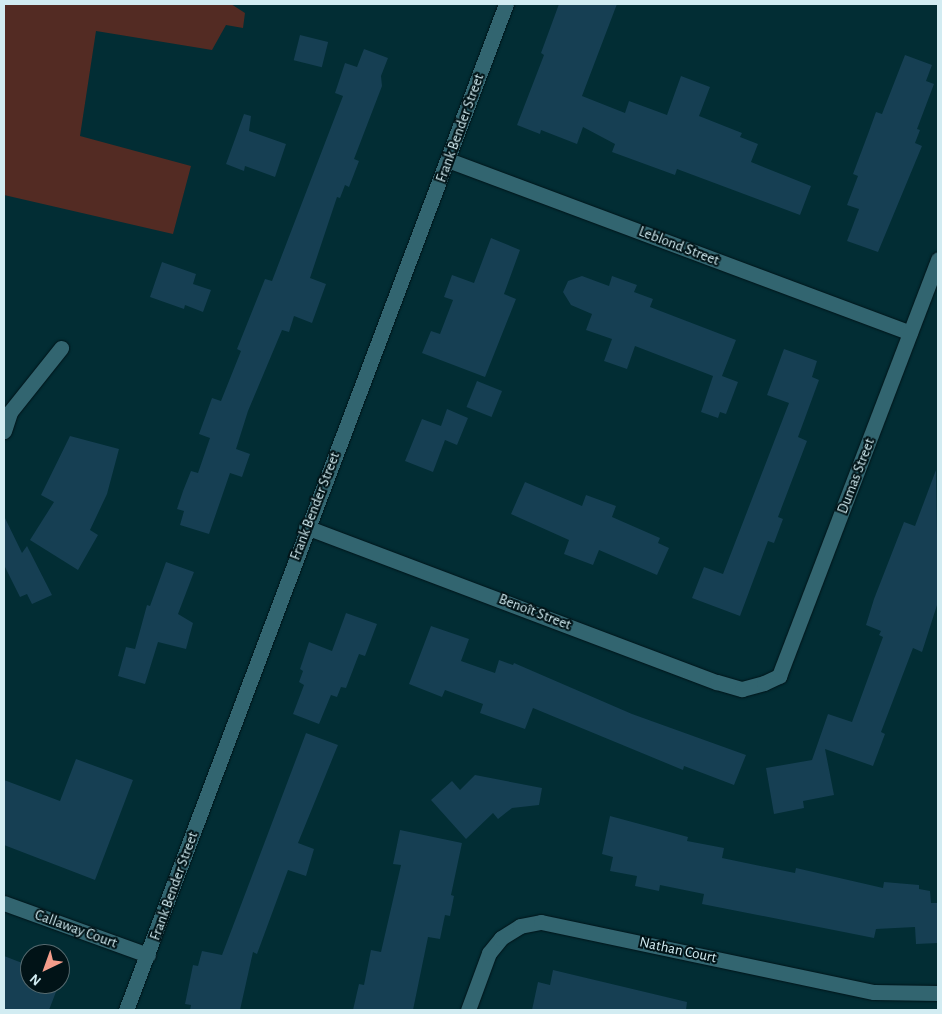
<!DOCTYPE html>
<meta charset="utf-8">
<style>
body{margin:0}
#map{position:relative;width:942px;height:1014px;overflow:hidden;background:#022d34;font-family:"Alegreya Sans",sans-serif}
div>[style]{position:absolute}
.green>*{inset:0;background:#532b23}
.building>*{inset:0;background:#163f53;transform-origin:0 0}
.roads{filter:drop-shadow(0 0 1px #001419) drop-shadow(0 0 1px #001419)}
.minor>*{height:15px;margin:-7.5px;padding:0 7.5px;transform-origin:7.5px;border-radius:7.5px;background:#326570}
.tertiary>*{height:15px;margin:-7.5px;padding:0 7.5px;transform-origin:7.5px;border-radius:7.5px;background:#326570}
span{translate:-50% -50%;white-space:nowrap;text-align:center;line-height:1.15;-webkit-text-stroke:4px #011317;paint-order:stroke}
.street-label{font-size:15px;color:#d2ecf2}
.frame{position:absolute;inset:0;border:5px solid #d2ecf2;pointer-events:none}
.north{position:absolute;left:20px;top:944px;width:50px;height:50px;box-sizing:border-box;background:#011317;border:1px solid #556a6f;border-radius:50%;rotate:222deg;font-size:14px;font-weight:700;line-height:20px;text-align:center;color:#d2ecf2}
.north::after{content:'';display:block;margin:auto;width:18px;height:22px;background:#f49d8b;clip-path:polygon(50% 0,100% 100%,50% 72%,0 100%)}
</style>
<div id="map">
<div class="green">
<div style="clip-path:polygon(4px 4px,231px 4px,245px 13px,243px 28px,226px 25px,212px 50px,96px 31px,80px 136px,191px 166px,173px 234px,4px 195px)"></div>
</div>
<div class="building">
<div style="clip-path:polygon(559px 4px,617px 4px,582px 96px,625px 113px,629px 101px,667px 115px,681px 76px,710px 87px,699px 116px,742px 133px,740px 137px,758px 144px,751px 162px,811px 186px,800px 215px,677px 169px,675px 175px,612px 152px,615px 144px,583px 127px,577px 144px,541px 130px,540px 134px,517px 125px,544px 55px,541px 53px)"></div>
<div style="left:300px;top:35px;width:29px;height:26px;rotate:14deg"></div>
<div style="clip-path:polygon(364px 49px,388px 58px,381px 76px,382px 86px,354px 159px,359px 161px,349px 187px,345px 185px,340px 198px,337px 197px,310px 278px,326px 284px,312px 323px,294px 316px,289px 332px,282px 330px,248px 411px,236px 449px,250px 454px,242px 477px,230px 473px,209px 534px,180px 525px,184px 511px,177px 509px,183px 491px,191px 471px,198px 473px,210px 438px,199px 434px,212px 398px,221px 401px,241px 351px,237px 349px,265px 279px,272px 281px,343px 96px,335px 93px,345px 63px,357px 67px)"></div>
<div style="clip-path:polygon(905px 55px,932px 65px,926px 81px,934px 84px,917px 129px,920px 130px,915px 143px,922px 146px,878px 252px,847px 241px,859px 209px,847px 205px,858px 176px,853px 174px,868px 134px,876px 112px,882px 114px)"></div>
<div style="clip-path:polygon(244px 114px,251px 116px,249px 131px,286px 144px,275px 177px,245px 166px,244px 171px,226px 164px)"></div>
<div style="clip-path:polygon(491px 238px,520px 250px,504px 294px,516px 299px,485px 377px,422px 353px,431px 331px,440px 334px,453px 300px,444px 297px,452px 275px,474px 283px)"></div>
<div style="clip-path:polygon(162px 262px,196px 274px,193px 284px,211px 290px,203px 312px,185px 305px,184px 309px,150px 297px)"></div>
<div style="clip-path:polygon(582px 276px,609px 286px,612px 276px,637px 285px,634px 292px,653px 299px,650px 307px,736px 340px,722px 376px,738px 382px,726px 414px,720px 412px,718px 418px,701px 412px,713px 376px,635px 346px,627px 369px,604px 361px,612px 339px,586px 330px,592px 314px,571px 305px,563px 292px,568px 281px)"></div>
<div style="clip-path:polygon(784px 349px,817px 361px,812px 377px,819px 380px,798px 437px,807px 441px,778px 517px,783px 519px,774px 543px,768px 541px,740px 616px,692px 598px,704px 567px,723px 574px,789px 403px,767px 395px)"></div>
<div style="left:477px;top:381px;width:27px;height:28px;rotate:22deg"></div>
<div style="clip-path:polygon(447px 409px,468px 418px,457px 445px,445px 440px,433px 472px,405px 461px,422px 419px,441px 426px)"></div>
<div style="clip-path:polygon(70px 436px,119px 449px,107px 494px,90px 530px,98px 535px,78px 570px,30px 540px,54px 502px,41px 495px)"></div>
<div style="clip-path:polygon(936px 470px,938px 602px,922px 652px,913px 648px,881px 732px,885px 734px,873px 766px,825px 749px,834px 795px,803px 801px,804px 808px,774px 814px,766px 768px,812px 760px,828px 714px,852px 722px,883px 637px,879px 635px,881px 631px,866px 625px,874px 599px,904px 522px,915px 526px)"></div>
<div style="clip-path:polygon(525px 482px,582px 506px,586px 495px,616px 506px,612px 517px,660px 538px,658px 543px,669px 548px,657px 575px,599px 550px,593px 565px,564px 554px,569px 540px,511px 514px)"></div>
<div style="clip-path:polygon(4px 516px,22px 553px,27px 546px,52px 595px,32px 604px,27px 594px,20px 597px,4px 565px)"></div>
<div style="clip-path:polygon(166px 562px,194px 572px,178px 614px,193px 623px,186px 649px,158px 642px,145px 684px,118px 676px,126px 647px,135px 649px,147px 605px,150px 606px)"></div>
<div style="clip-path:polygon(346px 613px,377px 624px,365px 656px,359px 654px,346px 688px,341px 687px,337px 697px,331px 695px,319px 724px,293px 714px,304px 685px,299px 682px,303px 671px,300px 669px,309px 642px,332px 651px)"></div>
<div style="clip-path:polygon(431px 626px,469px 639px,461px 661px,495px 673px,499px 660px,513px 665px,514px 663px,632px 714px,746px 755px,734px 785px,684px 766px,683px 770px,533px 708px,525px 729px,480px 713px,483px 704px,445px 690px,442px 697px,409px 684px)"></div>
<div style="clip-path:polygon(306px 733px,338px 745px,298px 843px,314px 849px,306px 876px,288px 870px,257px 954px,253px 952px,240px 1010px,190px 1010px,191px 1005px,185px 1004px,193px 965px,198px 966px,202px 951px,222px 955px)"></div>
<div style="clip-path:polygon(76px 759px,133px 780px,95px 880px,4px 845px,4px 780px,60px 801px)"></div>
<div style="clip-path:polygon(475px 775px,542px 788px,539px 805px,512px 808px,498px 819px,493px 813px,466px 839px,431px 800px,452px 781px,460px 790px)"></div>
<div style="clip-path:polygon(610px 816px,688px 837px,687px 841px,724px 848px,722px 858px,795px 873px,796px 868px,883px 888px,884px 882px,919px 885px,919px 889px,930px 891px,931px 903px,938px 903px,938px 943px,916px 944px,915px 927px,876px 929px,874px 938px,702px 904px,704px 894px,660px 885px,659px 891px,635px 886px,637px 876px,610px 871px,613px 857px,602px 854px)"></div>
<div style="clip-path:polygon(400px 830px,462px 843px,451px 895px,454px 896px,450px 916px,445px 915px,440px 939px,428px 937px,413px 1010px,353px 1010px,359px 984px,364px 985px,371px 950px,381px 952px,401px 865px,393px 864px)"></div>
<div style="clip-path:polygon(4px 956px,30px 966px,30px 984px,59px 984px,49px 1010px,4px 1010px)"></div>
<div style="clip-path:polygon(553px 970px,687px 1002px,686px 1010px,532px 1010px,538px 982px,550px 985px)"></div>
</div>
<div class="roads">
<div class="minor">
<div style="left:448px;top:160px;width:493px;rotate:20.5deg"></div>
<div style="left:4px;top:431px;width:20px;rotate:-72deg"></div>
<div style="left:10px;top:412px;width:82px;rotate:-51.4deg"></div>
<div style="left:306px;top:527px;width:439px;rotate:20.7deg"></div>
<div style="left:717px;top:682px;width:26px;rotate:16deg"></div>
<div style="left:742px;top:689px;width:23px;rotate:-15deg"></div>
<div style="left:764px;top:683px;width:17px;rotate:-25deg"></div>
<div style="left:779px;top:676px;width:446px;rotate:-69.1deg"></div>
<div style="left:4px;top:903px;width:153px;rotate:19.9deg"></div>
<div style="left:468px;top:1010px;width:61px;rotate:-69.8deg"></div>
<div style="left:489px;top:953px;width:19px;rotate:-51deg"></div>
<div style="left:501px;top:938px;width:22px;rotate:-32deg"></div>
<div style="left:520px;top:926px;width:21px;rotate:-11deg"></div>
<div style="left:541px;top:922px;width:340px;rotate:11.9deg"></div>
<div style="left:874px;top:992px;width:64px;rotate:0.9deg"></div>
</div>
<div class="tertiary">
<div style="left:126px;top:1010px;width:1075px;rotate:-69.31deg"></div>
</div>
</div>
<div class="street-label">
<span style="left:460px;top:128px;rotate:-70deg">Frank Bender Street</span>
<span style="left:679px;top:246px;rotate:21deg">Leblond Street</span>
<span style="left:856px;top:476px;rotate:-69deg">Dumas Street</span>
<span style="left:315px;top:506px;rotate:-69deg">Frank Bender Street</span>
<span style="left:535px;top:612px;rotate:21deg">Benoît Street</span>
<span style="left:174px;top:886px;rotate:-70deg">Frank Bender Street</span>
<span style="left:76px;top:929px;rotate:20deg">Callaway Court</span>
<span style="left:678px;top:950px;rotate:12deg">Nathan Court</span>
</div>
<div class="frame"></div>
<div class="north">N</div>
</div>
